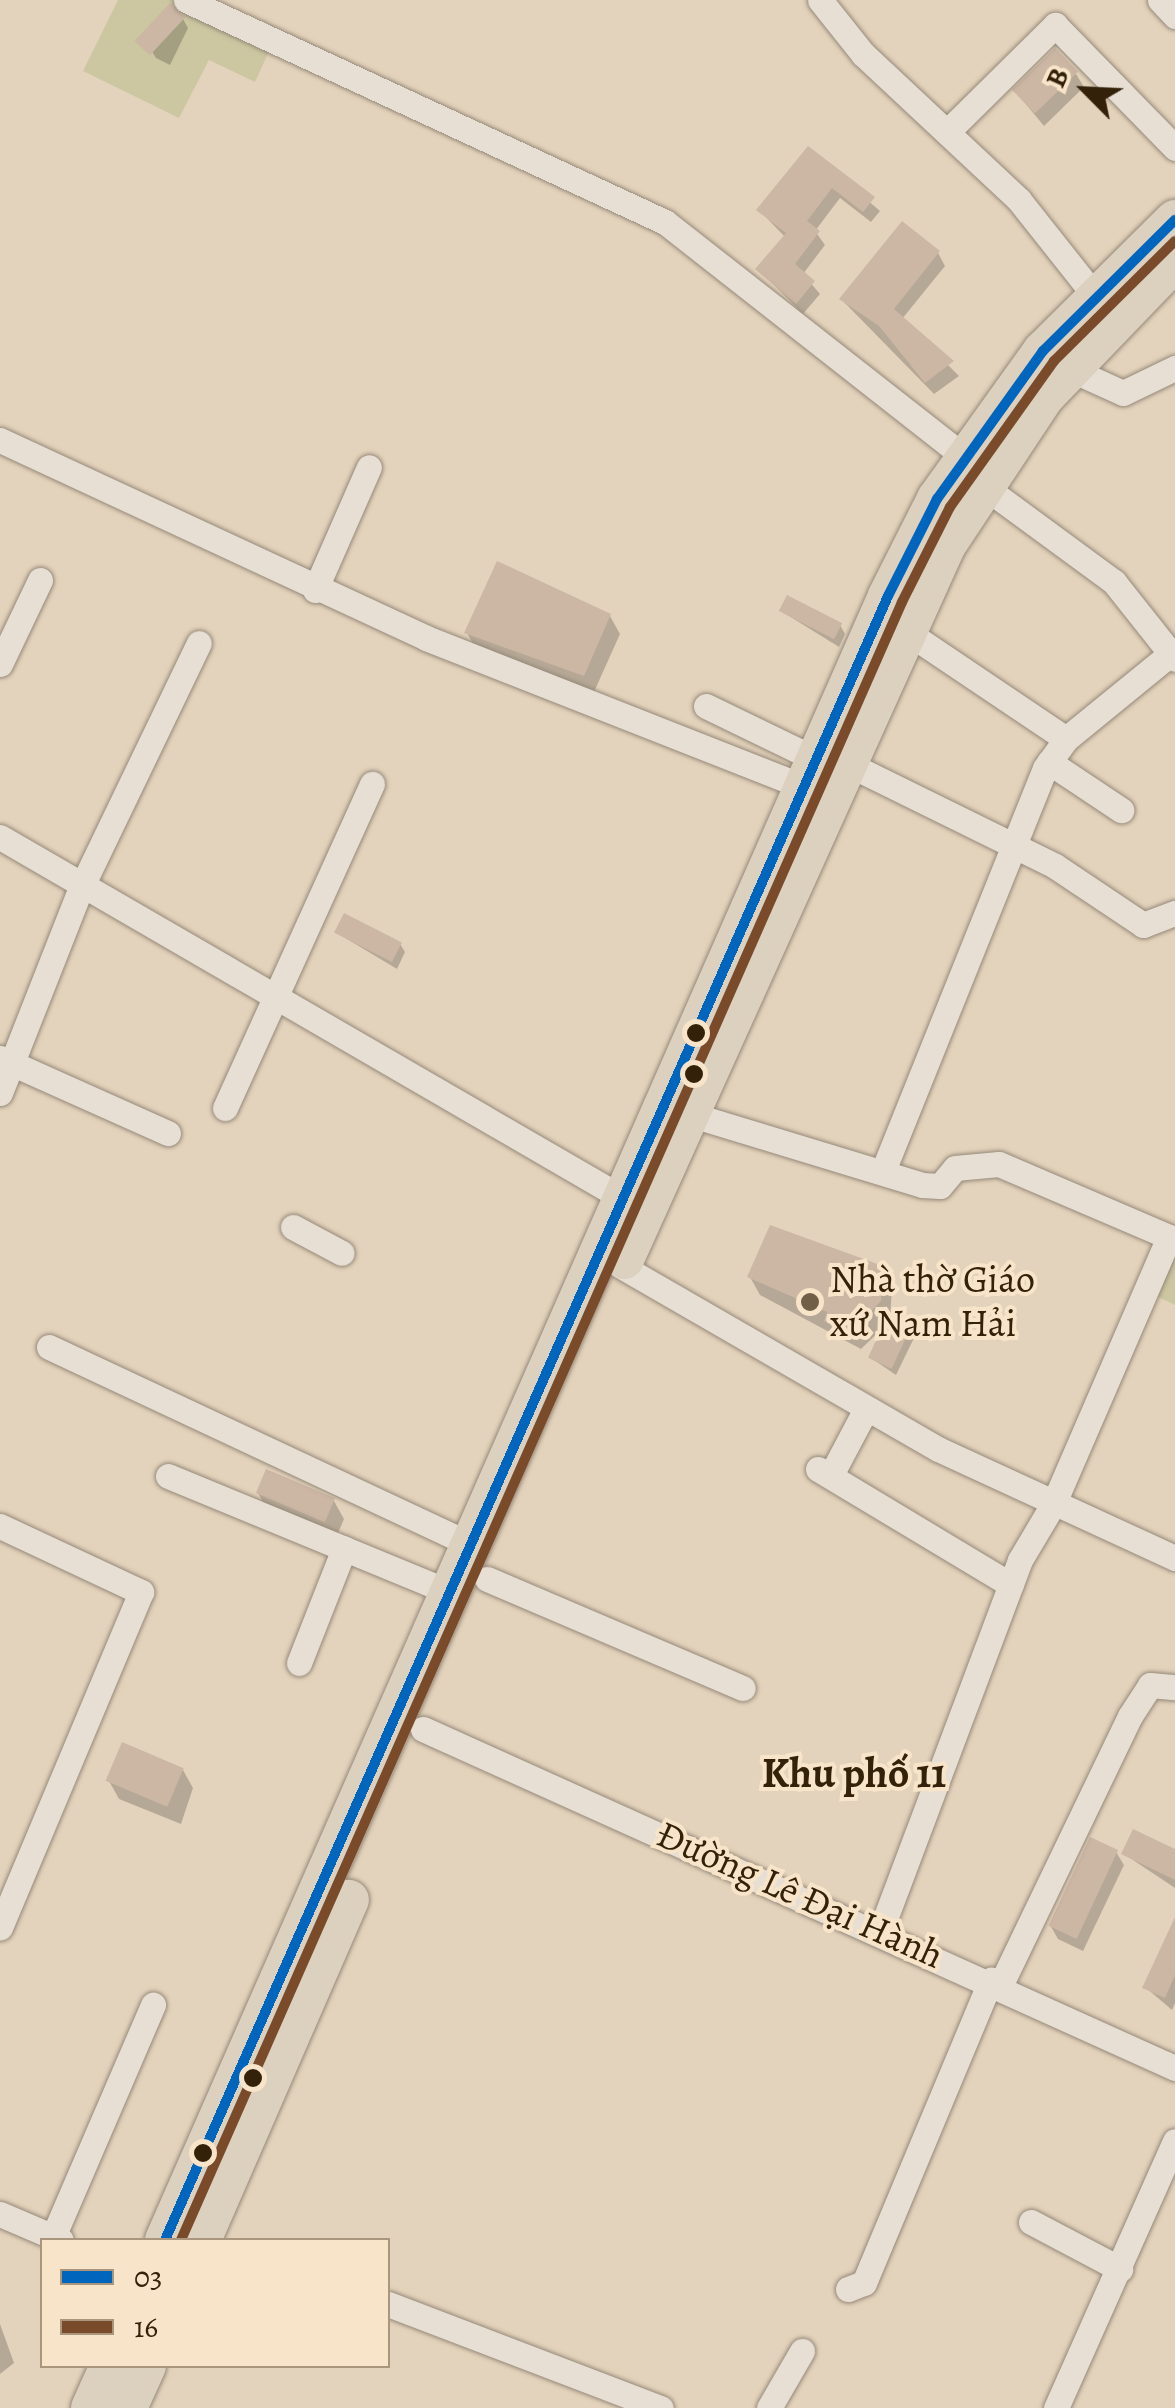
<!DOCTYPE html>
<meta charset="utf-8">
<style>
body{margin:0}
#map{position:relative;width:1175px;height:2408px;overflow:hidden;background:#e4d3bc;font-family:Alegreya,serif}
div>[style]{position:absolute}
.green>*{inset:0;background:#ccc7a1}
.shadow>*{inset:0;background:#0003}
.building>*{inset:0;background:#ccb6a4;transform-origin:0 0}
.roads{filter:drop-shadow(0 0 2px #958979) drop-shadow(0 0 2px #958979)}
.street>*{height:25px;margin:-12.5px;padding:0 12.5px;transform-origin:12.5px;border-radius:12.5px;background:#e7dfd4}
.primary>*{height:40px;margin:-20px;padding:0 20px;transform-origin:20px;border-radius:20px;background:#dcd0bf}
.bus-1>*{height:10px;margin:-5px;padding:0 5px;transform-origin:5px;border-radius:5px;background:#0065bd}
.bus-2>*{height:10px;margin:-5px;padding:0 5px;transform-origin:5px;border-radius:5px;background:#7a4b2a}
.dots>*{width:28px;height:28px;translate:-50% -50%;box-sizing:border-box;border:5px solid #f8e4c8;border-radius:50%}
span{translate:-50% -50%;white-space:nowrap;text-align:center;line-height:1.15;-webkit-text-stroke:8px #f8e4c8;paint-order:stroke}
.poi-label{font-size:38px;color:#332109}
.left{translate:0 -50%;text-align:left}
.street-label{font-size:38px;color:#332109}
.quarter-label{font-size:42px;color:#332109;font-weight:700}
.legend{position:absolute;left:40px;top:2238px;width:350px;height:130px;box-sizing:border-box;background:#f8e4c8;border:2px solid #a9967c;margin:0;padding:12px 18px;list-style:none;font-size:30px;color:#332109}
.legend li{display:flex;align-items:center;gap:20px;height:50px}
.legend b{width:50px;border:2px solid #a9967c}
.north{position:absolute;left:1035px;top:40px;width:100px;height:100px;-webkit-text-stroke:8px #f8e4c8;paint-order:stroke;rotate:294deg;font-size:28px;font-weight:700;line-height:40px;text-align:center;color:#332109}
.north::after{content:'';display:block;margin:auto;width:35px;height:45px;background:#332109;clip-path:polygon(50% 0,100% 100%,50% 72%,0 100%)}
</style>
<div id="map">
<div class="green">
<div style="clip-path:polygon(118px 0,172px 0,272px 45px,255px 82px,209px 60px,179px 118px,83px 71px)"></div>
<div style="clip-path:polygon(1175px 1242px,1175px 1305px,1152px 1294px)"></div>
</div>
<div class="shadow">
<div style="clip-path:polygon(183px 19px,188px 28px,170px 65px,156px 58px,151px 50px)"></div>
<div style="clip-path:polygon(1076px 74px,1084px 87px,1044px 126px,1015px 91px)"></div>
<div style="clip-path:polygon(808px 149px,880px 211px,871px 222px,840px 198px,815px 231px,825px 245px,803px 274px,820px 294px,803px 314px,758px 269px,785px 237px,759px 210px)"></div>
<div style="clip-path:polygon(938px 253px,945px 266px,902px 319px,959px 376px,934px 394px,842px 300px)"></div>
<div style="clip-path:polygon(781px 611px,840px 625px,845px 634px,839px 647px)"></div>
<div style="clip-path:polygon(610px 616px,620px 634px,594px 692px,477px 651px,467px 633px)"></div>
<div style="clip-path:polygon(337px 933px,400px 944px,405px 952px,397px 969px)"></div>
<div style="clip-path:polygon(881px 1268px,892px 1286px,890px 1321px,914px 1338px,896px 1375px,871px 1358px,886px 1325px,861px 1349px,760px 1295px,750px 1277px)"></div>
<div style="clip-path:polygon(258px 1493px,334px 1501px,344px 1519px,335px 1540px,268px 1511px)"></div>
<div style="clip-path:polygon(183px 1770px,193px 1788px,181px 1824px,119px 1799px,109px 1781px)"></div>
<div style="clip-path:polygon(1116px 1852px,1124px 1865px,1083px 1951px,1058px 1939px,1050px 1925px)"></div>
<div style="clip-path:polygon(1175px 1852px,1175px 1888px,1124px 1854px)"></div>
<div style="clip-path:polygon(1175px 1923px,1175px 2003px,1172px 2010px,1145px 1987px)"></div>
<div style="clip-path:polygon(0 2324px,14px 2363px,0 2374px)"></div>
</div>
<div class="building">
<div style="left:170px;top:3px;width:21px;height:52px;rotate:43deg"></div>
<div style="left:1055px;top:48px;width:33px;height:60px;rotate:46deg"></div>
<div style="clip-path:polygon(808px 146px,875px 197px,863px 212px,832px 188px,807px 221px,820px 231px,795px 264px,815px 281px,796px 304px,755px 269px,786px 233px,756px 210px)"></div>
<div style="clip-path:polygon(902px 221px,940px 251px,894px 309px,954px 361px,925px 383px,879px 326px,839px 299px)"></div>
<div style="clip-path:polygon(497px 561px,611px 614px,584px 676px,464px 633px)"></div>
<div style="left:787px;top:595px;width:62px;height:18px;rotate:27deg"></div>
<div style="left:344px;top:913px;width:65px;height:22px;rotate:27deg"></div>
<div style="clip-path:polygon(770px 1225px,883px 1266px,881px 1301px,850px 1333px,824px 1321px,827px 1312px,747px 1277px)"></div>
<div style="left:887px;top:1317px;width:26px;height:45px;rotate:25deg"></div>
<div style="left:266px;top:1469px;width:75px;height:26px;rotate:23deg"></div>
<div style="left:122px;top:1742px;width:67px;height:42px;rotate:23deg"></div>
<div style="clip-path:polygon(1133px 1829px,1175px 1849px,1175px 1880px,1121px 1854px)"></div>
<div style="left:1090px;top:1837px;width:31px;height:98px;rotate:25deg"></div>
<div style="clip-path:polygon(1175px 1917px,1175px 1975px,1165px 1998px,1142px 1988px)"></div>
</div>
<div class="roads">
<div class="street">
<div style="left:186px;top:0;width:528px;rotate:24.87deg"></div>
<div style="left:665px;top:222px;width:381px;rotate:38.1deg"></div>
<div style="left:820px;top:0;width:69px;rotate:51.5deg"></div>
<div style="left:863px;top:54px;width:214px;rotate:43.1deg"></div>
<div style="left:1019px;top:200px;width:122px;rotate:51.6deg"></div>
<div style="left:1160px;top:0;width:22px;rotate:47deg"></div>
<div style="left:948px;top:131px;width:151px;rotate:-44.7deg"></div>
<div style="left:1055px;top:25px;width:172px;rotate:45.7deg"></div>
<div style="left:1068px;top:368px;width:60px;rotate:24.4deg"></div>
<div style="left:1123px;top:393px;width:58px;rotate:-25.7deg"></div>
<div style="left:0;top:440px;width:470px;rotate:24.9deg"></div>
<div style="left:426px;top:638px;width:401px;rotate:21.5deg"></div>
<div style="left:982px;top:485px;width:164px;rotate:36.3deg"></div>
<div style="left:1114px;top:582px;width:98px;rotate:51.6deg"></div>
<div style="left:315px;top:590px;width:134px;rotate:-66.3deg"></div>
<div style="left:904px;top:630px;width:195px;rotate:33.9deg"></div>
<div style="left:0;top:664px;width:93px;rotate:-64.5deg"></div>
<div style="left:706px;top:706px;width:117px;rotate:25.9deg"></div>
<div style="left:844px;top:762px;width:235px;rotate:26.2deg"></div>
<div style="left:1055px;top:866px;width:106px;rotate:33.8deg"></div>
<div style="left:1143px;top:925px;width:34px;rotate:-21deg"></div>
<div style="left:1049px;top:762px;width:87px;rotate:33.7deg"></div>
<div style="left:0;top:837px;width:718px;rotate:30.1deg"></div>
<div style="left:0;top:1058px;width:184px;rotate:24.1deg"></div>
<div style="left:0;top:1093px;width:218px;rotate:-68.5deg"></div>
<div style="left:80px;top:890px;width:274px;rotate:-64.3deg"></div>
<div style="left:225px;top:1108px;width:356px;rotate:-65.6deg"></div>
<div style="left:689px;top:1114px;width:244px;rotate:16.9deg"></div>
<div style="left:922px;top:1185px;width:18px;rotate:3deg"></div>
<div style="left:940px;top:1186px;width:23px;rotate:-50deg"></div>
<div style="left:955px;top:1168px;width:44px;rotate:-5.2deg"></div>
<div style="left:999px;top:1164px;width:185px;rotate:23.2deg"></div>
<div style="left:1169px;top:1237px;width:288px;rotate:113.4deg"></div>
<div style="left:1055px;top:1501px;width:69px;rotate:120.7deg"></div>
<div style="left:1020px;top:1560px;width:395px;rotate:110.6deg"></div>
<div style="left:883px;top:1171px;width:434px;rotate:-68.1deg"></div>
<div style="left:1045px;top:768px;width:36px;rotate:-54deg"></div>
<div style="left:1066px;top:739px;width:141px;rotate:-39.2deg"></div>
<div style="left:293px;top:1227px;width:55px;rotate:28deg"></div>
<div style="left:621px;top:1266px;width:366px;rotate:30deg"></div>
<div style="left:938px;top:1449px;width:261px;rotate:24.7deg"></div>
<div style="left:49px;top:1347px;width:468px;rotate:25.1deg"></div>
<div style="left:818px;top:1469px;width:225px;rotate:31deg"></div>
<div style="left:831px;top:1475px;width:75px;rotate:-62.1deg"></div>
<div style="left:168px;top:1476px;width:307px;rotate:22.4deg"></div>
<div style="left:0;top:1526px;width:156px;rotate:25.1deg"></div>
<div style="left:141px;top:1592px;width:364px;rotate:112.8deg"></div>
<div style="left:487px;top:1579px;width:278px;rotate:23.1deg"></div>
<div style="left:299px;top:1663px;width:123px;rotate:-68.5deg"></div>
<div style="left:423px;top:1729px;width:825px;rotate:24.27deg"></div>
<div style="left:1001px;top:1984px;width:297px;rotate:-64.3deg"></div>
<div style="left:1130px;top:1716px;width:37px;rotate:-57deg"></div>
<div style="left:1150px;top:1685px;width:25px;rotate:5deg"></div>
<div style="left:0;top:2214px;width:66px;rotate:23.1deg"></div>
<div style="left:1031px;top:2222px;width:101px;rotate:27.8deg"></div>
<div style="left:53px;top:2237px;width:253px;rotate:-66.7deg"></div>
<div style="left:848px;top:2289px;width:17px;rotate:-21deg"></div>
<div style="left:864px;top:2283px;width:329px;rotate:-67.3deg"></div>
<div style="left:388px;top:2304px;width:292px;rotate:20.9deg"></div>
<div style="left:769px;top:2408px;width:66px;rotate:-59.9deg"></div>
<div style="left:1056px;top:2408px;width:292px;rotate:-66deg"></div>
</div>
<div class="primary">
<div style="left:624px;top:1259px;width:783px;rotate:-65.73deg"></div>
<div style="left:946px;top:545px;width:178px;rotate:-56.5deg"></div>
<div style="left:1044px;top:397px;width:189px;rotate:-46.1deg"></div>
<div style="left:165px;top:2240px;width:1796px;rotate:-66.26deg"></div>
<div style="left:888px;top:596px;width:109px;rotate:-63.2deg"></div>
<div style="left:937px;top:499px;width:182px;rotate:-54.4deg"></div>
<div style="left:1043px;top:351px;width:186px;rotate:-44.8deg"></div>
<div style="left:201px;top:2240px;width:371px;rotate:-66.5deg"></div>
<div style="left:91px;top:2408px;width:46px;rotate:-65.7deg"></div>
<div style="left:127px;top:2408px;width:46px;rotate:-65.7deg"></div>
</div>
</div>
<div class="bus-1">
<div style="left:165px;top:2240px;width:1796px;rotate:-66.26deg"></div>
<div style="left:888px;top:596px;width:109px;rotate:-63.2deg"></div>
<div style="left:937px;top:499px;width:182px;rotate:-54.4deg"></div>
<div style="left:1043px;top:351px;width:186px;rotate:-44.8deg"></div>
</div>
<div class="bus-2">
<div style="left:181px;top:2240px;width:1790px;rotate:-66.24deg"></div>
<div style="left:902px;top:602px;width:106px;rotate:-63.2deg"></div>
<div style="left:950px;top:507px;width:179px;rotate:-54.5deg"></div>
<div style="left:1054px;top:361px;width:170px;rotate:-44.8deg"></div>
</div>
<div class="dots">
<div style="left:696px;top:1033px;background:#332109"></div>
<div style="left:694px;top:1074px;background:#332109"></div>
<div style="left:810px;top:1302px;background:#715f48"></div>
<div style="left:253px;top:2078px;background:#332109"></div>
<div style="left:203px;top:2153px;background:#332109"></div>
</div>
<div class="poi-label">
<span class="left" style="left:830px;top:1302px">Nhà thờ Giáo<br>xứ Nam Hải</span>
</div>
<div class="street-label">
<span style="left:800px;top:1895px;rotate:24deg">Đường Lê Đại Hành</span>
</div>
<div class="quarter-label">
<span style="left:854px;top:1773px">Khu phố 11</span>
</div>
<ul class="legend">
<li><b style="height:12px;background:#0065bd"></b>03</li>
<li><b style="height:12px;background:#7a4b2a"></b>16</li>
</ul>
<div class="north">B</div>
</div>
